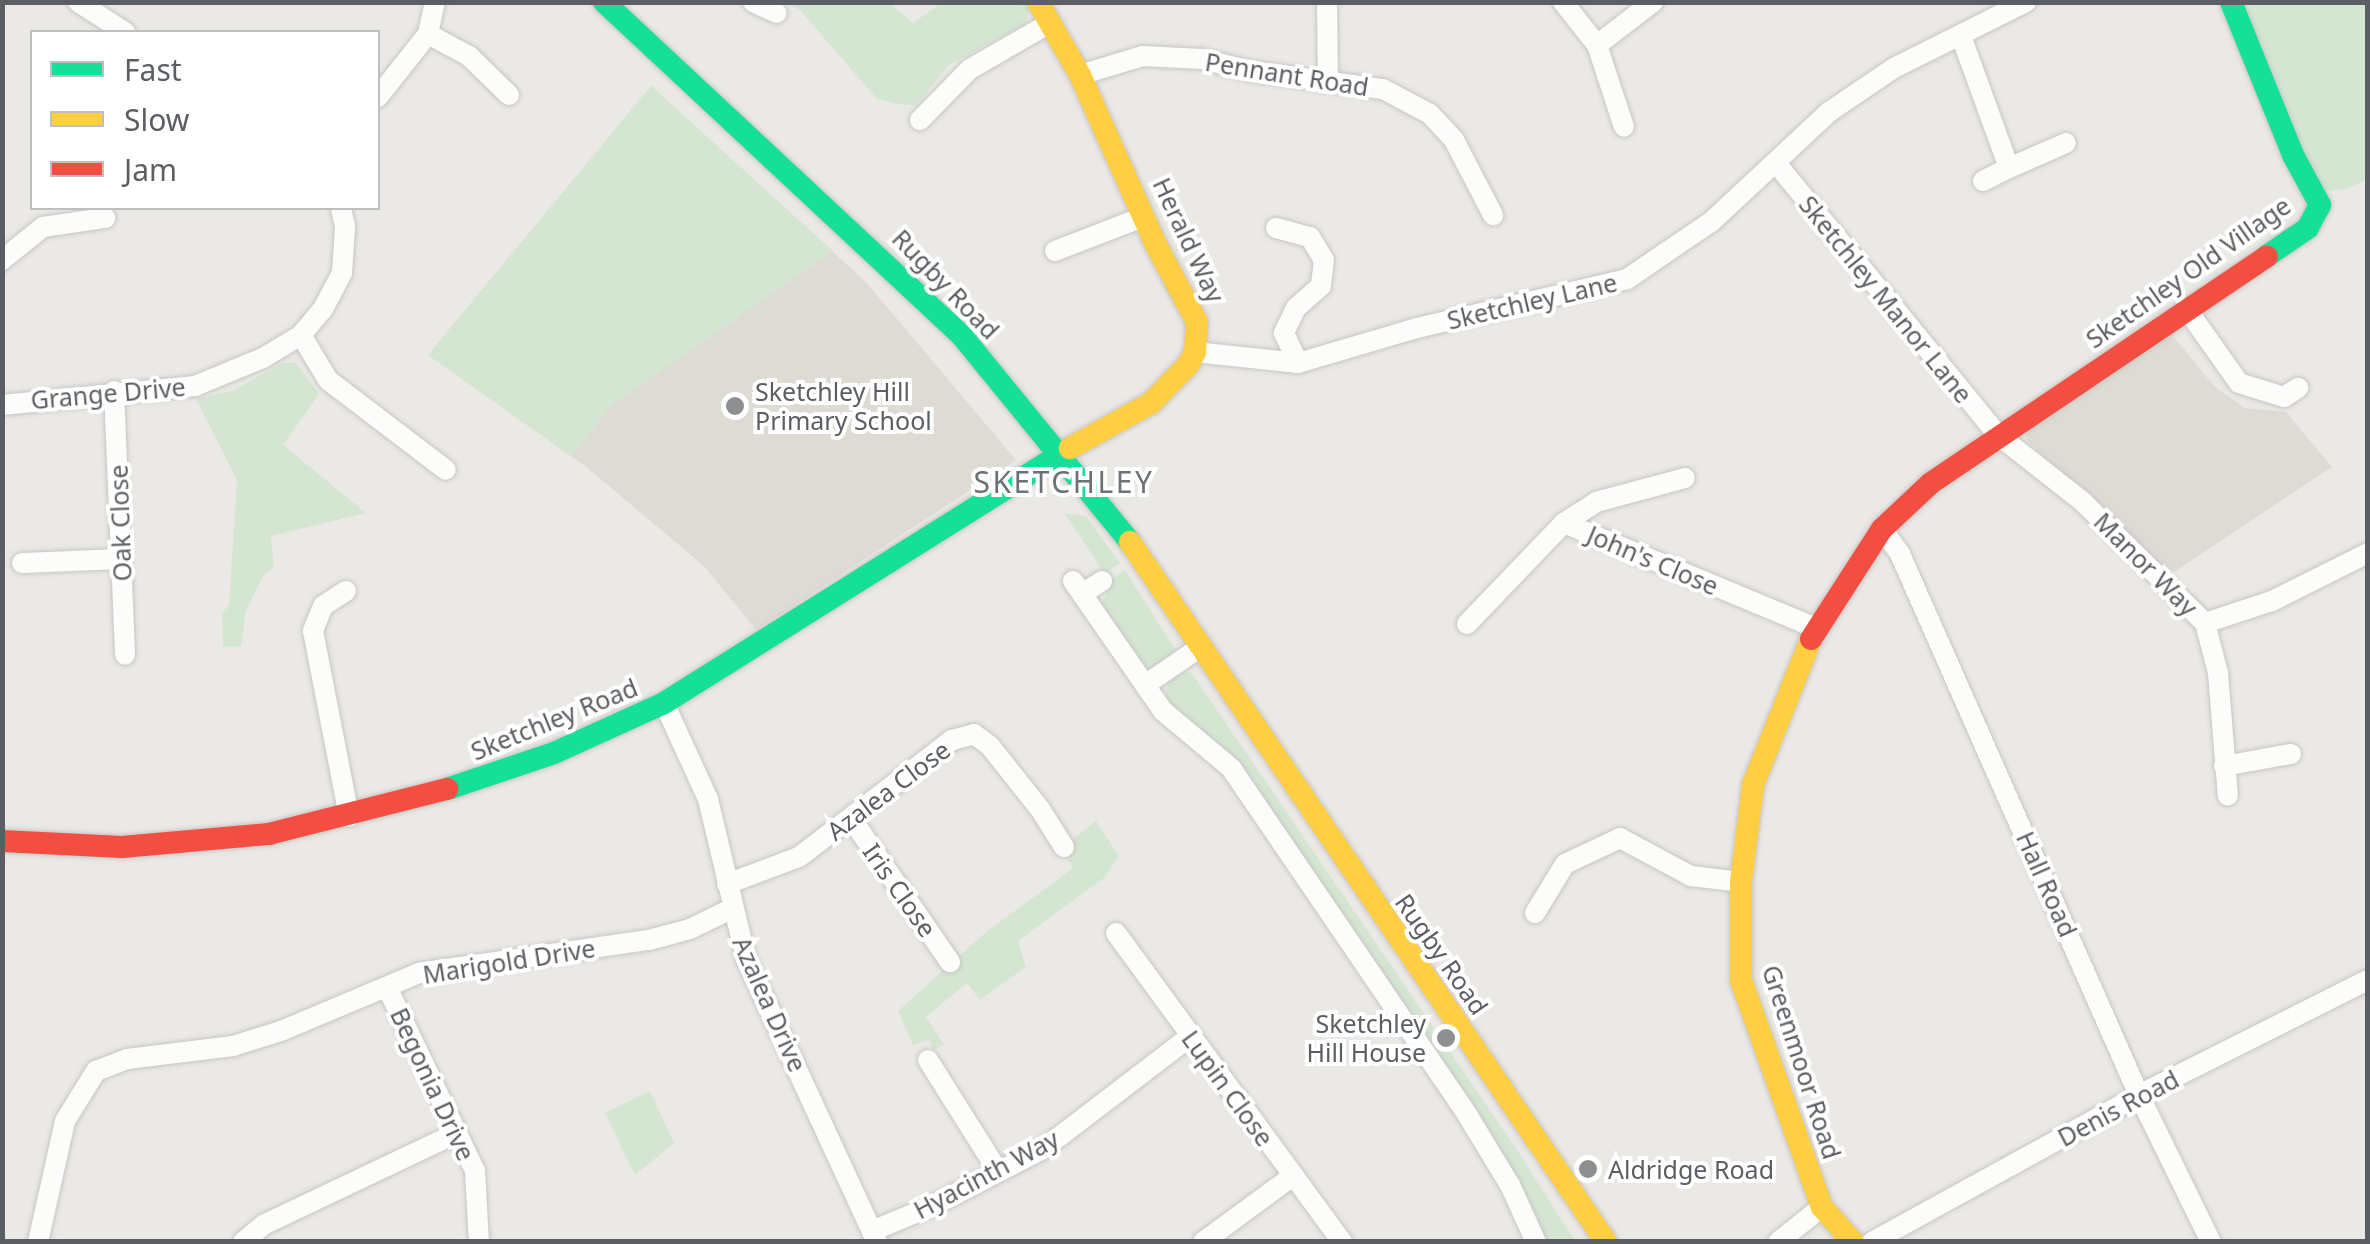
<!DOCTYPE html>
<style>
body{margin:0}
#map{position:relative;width:2370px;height:1244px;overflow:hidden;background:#ebe9e5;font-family:"Noto Sans",sans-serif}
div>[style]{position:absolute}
.education>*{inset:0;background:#dedbd5}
.green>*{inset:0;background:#d4e6d1}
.roads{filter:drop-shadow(0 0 2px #c7c6c6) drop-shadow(0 0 2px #c7c6c6)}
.street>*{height:20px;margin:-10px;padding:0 10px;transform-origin:10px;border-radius:10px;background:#fcfcfb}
.fast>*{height:22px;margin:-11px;padding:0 11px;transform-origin:11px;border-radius:11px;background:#16e098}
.slow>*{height:22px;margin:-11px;padding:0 11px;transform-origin:11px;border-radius:11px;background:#ffcf43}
.jam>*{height:22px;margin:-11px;padding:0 11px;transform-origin:11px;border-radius:11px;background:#f24e42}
.dots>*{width:28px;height:28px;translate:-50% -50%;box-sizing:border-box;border:5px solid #fff;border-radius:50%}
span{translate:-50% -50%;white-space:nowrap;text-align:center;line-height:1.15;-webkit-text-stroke:8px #fff;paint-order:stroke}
.street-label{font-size:25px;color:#5b5f63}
.poi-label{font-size:25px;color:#5b5f63}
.left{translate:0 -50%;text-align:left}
.right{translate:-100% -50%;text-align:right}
.quarter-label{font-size:30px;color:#6c7175;letter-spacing:2.5px}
.frame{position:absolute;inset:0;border:5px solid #5b5f63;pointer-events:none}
.legend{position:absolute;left:30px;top:30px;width:350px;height:180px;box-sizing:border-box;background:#fff;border:2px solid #bdbfc1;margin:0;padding:12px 18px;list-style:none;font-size:30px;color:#5b5f63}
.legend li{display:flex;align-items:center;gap:20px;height:50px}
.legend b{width:50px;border:2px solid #bdbfc1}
</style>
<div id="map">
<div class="education">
<div style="clip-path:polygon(651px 86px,866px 282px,1016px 460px,756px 630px,704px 566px,585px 466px,428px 355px)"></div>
<div style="clip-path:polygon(2168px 330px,2215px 387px,2245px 408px,2286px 412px,2332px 467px,2174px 572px,2140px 550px,2026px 439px,2026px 429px)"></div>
</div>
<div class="green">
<div style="clip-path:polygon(785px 3px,890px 3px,913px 23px,941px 3px,1025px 3px,1028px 7px,1027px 23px,949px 65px,916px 105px,904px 105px,877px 99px,800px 10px)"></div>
<div style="clip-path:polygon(2242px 3px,2367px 3px,2367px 179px,2347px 189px,2326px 191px,2301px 155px)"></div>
<div style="clip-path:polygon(651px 86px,833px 251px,608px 408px,572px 457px,428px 355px)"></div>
<div style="clip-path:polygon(282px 363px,296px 363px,319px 394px,283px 445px,366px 513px,271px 536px,274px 567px,263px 576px,246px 611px,241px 646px,223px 647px,222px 613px,229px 605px,237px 480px,196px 399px,234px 390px)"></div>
<div style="clip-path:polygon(1064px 513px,1086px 516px,1120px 563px,1105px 574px)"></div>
<div style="clip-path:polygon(1125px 570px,1175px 649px,1174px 656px,1151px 669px,1144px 668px,1101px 607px,1112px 579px)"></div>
<div style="clip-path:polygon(1191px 672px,1521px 1156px,1575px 1241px,1540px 1241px,1239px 776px,1166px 702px,1168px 681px,1176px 674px)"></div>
<div style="clip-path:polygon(1096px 821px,1119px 856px,1104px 878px,1018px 941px,1026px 967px,980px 1000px,967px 983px,926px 1017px,944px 1045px,933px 1050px,929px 1039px,913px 1045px,898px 1011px,986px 932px,1073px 868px,1061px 849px)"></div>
<div style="clip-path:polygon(650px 1091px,674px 1143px,635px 1175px,605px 1113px)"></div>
</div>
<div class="roads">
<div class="street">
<div style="left:78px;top:2px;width:56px;rotate:32.6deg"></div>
<div style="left:753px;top:2px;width:26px;rotate:25deg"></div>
<div style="left:1327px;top:2px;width:78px;rotate:89.3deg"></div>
<div style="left:1563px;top:2px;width:55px;rotate:51.7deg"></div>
<div style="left:1597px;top:45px;width:71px;rotate:-37.5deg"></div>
<div style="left:428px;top:34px;width:47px;rotate:28.2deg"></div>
<div style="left:469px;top:56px;width:56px;rotate:44.3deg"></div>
<div style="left:1961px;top:36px;width:140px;rotate:70deg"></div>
<div style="left:2009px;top:168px;width:62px;rotate:-23.7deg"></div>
<div style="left:1597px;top:45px;width:86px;rotate:71.8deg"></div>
<div style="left:1080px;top:75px;width:66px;rotate:-16.8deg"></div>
<div style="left:1143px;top:56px;width:59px;rotate:2.9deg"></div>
<div style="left:1202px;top:59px;width:50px;rotate:13.8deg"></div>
<div style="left:1251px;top:71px;width:133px;rotate:7.8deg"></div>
<div style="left:1383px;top:89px;width:53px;rotate:28deg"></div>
<div style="left:1430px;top:114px;width:35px;rotate:47deg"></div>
<div style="left:1454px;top:140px;width:85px;rotate:62.5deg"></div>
<div style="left:378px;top:97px;width:80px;rotate:-51.6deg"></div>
<div style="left:428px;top:34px;width:33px;rotate:-78deg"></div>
<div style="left:920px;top:120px;width:71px;rotate:-45.6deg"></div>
<div style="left:970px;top:69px;width:92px;rotate:-29.9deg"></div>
<div style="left:1776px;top:163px;width:351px;rotate:50.8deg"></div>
<div style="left:1998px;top:435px;width:108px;rotate:38.2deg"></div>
<div style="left:2083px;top:502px;width:172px;rotate:44.8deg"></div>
<div style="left:2205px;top:623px;width:52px;rotate:75.4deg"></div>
<div style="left:2218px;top:673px;width:123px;rotate:85.4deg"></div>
<div style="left:1983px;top:181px;width:29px;rotate:-27deg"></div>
<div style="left:1276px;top:228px;width:35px;rotate:15deg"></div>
<div style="left:1310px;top:237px;width:27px;rotate:59deg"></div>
<div style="left:1324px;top:260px;width:26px;rotate:97deg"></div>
<div style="left:1321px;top:286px;width:33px;rotate:139deg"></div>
<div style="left:1296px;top:308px;width:28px;rotate:116deg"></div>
<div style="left:1284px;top:333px;width:33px;rotate:65deg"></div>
<div style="left:1055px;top:251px;width:94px;rotate:-21.1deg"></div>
<div style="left:2px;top:260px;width:53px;rotate:-38.8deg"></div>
<div style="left:43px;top:227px;width:63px;rotate:-8.3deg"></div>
<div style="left:2188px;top:311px;width:88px;rotate:54.7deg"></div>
<div style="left:2239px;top:383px;width:47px;rotate:17.3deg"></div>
<div style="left:2284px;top:397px;width:17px;rotate:-33deg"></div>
<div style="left:301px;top:335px;width:52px;rotate:59deg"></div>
<div style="left:328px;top:380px;width:148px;rotate:37.3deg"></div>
<div style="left:1195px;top:352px;width:104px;rotate:6.1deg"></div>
<div style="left:1298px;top:363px;width:124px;rotate:-16.4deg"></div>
<div style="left:1417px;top:328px;width:216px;rotate:-13.1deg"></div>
<div style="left:1627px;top:279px;width:102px;rotate:-34.2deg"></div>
<div style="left:1711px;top:222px;width:161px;rotate:-43deg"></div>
<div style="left:1829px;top:112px;width:78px;rotate:-34.1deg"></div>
<div style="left:1894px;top:68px;width:148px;rotate:-26.6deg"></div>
<div style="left:114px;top:391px;width:264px;rotate:87.6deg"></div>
<div style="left:2px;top:405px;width:194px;rotate:-5.6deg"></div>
<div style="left:195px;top:386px;width:74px;rotate:-22.4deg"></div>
<div style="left:263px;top:358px;width:44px;rotate:-31.2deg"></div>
<div style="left:301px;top:335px;width:34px;rotate:-50deg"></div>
<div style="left:323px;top:309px;width:41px;rotate:-62.2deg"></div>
<div style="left:342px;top:273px;width:47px;rotate:-86.3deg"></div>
<div style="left:345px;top:226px;width:18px;rotate:-103deg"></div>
<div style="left:1564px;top:523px;width:38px;rotate:-33deg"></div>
<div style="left:1596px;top:502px;width:92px;rotate:-15.1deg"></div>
<div style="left:1882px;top:529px;width:31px;rotate:54deg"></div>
<div style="left:1900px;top:554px;width:591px;rotate:66.17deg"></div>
<div style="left:2139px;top:1095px;width:164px;rotate:63.9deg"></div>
<div style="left:22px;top:563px;width:100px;rotate:-2.3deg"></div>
<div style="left:1073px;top:581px;width:158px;rotate:55.3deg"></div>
<div style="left:1163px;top:711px;width:89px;rotate:40deg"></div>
<div style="left:1231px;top:768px;width:421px;rotate:55.7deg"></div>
<div style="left:1468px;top:1116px;width:81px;rotate:58.7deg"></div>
<div style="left:1510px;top:1185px;width:63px;rotate:65.5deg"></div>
<div style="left:346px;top:591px;width:27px;rotate:147deg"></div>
<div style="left:323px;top:606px;width:27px;rotate:112deg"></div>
<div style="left:313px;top:631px;width:189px;rotate:79deg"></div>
<div style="left:1082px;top:594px;width:24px;rotate:-33deg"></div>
<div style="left:2205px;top:623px;width:71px;rotate:-18.2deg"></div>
<div style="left:2272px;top:601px;width:107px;rotate:-26.6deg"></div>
<div style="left:1467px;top:624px;width:140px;rotate:-46.2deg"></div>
<div style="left:1564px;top:523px;width:273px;rotate:22.6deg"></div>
<div style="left:1145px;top:685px;width:69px;rotate:-34.4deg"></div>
<div style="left:664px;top:703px;width:106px;rotate:65.4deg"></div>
<div style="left:708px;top:799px;width:164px;rotate:76.6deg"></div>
<div style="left:746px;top:959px;width:312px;rotate:65.2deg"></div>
<div style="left:2224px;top:766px;width:68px;rotate:-10.2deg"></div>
<div style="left:851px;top:818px;width:175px;rotate:55.5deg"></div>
<div style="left:727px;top:884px;width:77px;rotate:-20.6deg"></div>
<div style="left:799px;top:857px;width:193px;rotate:-37.4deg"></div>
<div style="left:952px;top:740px;width:23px;rotate:-15deg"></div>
<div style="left:974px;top:734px;width:20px;rotate:37deg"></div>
<div style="left:990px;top:746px;width:80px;rotate:51.6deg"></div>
<div style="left:1040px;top:809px;width:45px;rotate:57.7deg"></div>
<div style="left:1535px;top:913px;width:57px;rotate:-58.5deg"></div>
<div style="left:1565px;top:864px;width:61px;rotate:-25.3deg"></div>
<div style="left:1620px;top:838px;width:81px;rotate:28.2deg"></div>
<div style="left:1691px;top:876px;width:50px;rotate:6.8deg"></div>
<div style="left:1116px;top:933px;width:383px;rotate:53.8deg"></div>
<div style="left:387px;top:987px;width:204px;rotate:64.4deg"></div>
<div style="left:475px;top:1171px;width:71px;rotate:86.8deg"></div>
<div style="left:928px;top:1060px;width:131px;rotate:57.8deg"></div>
<div style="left:872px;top:1231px;width:65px;rotate:-22.6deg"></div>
<div style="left:932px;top:1206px;width:125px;rotate:-27.2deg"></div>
<div style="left:1043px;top:1149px;width:186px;rotate:-37.4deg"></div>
<div style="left:38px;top:1242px;width:124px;rotate:-77.4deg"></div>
<div style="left:65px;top:1121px;width:59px;rotate:-58.2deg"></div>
<div style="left:96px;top:1071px;width:33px;rotate:-21deg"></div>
<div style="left:127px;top:1059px;width:107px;rotate:-7deg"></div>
<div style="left:233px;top:1046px;width:50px;rotate:-17.4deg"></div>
<div style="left:281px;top:1031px;width:150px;rotate:-22.8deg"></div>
<div style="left:419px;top:973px;width:232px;rotate:-8.2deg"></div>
<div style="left:649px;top:940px;width:42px;rotate:-15deg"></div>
<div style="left:690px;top:929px;width:46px;rotate:-26deg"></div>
<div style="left:243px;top:1242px;width:26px;rotate:-40deg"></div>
<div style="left:263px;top:1225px;width:215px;rotate:-25.4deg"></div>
<div style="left:1203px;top:1242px;width:112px;rotate:-36.3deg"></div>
<div style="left:1778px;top:1242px;width:56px;rotate:-38.5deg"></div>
<div style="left:1872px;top:1242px;width:305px;rotate:-28.8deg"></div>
<div style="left:2139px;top:1095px;width:256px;rotate:-26.7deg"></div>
</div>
<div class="fast">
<div style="left:604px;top:2px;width:490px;rotate:43deg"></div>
<div style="left:962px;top:336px;width:266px;rotate:50.8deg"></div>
<div style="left:2231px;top:2px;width:165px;rotate:67.9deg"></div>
<div style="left:2293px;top:155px;width:57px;rotate:61.6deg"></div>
<div style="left:2320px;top:205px;width:26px;rotate:118deg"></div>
<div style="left:2308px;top:228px;width:50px;rotate:145.7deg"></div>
<div style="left:447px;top:789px;width:113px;rotate:-18.6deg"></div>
<div style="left:554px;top:753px;width:121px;rotate:-24.4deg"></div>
<div style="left:664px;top:703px;width:479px;rotate:-32.1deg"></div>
</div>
<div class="slow">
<div style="left:1038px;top:2px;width:84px;rotate:60.1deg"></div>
<div style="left:1080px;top:75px;width:186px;rotate:65.9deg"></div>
<div style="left:1156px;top:245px;width:87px;rotate:62deg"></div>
<div style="left:1197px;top:322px;width:30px;rotate:94deg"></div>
<div style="left:1195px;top:352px;width:15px;rotate:118deg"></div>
<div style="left:1188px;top:365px;width:53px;rotate:134.2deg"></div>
<div style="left:1151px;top:403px;width:93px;rotate:150.9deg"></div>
<div style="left:1130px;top:542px;width:847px;rotate:55.78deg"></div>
<div style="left:1811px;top:639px;width:157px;rotate:111.7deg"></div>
<div style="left:1753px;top:785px;width:98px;rotate:97.1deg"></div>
<div style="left:1741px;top:882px;width:98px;rotate:90deg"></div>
<div style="left:1741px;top:980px;width:241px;rotate:70.4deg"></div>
<div style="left:1822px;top:1207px;width:47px;rotate:48.5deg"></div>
</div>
<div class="jam">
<div style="left:1811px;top:639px;width:131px;rotate:-57.2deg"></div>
<div style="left:1882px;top:529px;width:67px;rotate:-43.2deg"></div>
<div style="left:1931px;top:483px;width:405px;rotate:-34deg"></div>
<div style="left:2px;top:841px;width:120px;rotate:2.9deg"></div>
<div style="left:122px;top:847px;width:148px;rotate:-5.1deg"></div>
<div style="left:269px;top:834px;width:184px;rotate:-14.2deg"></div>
</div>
</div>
<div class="dots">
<div style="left:735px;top:406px;background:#8d8f90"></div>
<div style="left:1446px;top:1038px;background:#8d8f90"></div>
<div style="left:1588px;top:1169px;background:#8d8f90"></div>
</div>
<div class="street-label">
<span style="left:1287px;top:74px;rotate:9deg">Pennant Road</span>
<span style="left:1189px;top:240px;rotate:65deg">Herald Way</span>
<span style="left:2188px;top:272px;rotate:-35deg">Sketchley Old Village</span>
<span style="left:946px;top:284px;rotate:46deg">Rugby Road</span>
<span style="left:1886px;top:299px;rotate:51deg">Sketchley Manor Lane</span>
<span style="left:1532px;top:301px;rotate:-13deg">Sketchley Lane</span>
<span style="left:108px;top:393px;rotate:-5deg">Grange Drive</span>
<span style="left:120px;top:523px;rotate:-92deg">Oak Close</span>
<span style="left:1653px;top:560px;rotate:23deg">John's Close</span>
<span style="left:2146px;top:564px;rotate:45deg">Manor Way</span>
<span style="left:554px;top:719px;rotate:-22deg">Sketchley Road</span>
<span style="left:888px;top:790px;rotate:-37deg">Azalea Close</span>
<span style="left:2047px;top:884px;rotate:66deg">Hall Road</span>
<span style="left:900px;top:890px;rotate:55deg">Iris Close</span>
<span style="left:1442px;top:954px;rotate:55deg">Rugby Road</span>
<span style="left:509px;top:961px;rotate:-9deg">Marigold Drive</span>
<span style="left:770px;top:1004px;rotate:66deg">Azalea Drive</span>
<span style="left:1802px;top:1062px;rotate:72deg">Greenmoor Road</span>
<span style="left:433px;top:1084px;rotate:65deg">Begonia Drive</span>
<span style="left:1228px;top:1088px;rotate:54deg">Lupin Close</span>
<span style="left:2118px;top:1108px;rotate:-28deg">Denis Road</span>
<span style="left:986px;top:1174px;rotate:-28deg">Hyacinth Way</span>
</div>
<div class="poi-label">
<span class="left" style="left:755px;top:406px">Sketchley Hill<br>Primary School</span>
<span class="right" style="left:1426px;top:1038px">Sketchley<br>Hill House</span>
<span class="left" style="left:1608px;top:1169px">Aldridge Road</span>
</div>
<div class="quarter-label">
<span style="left:1064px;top:482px">SKETCHLEY</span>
</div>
<div class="frame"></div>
<ul class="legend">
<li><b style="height:12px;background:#16e098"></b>Fast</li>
<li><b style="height:12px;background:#ffcf43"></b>Slow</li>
<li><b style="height:12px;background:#f24e42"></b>Jam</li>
</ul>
</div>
